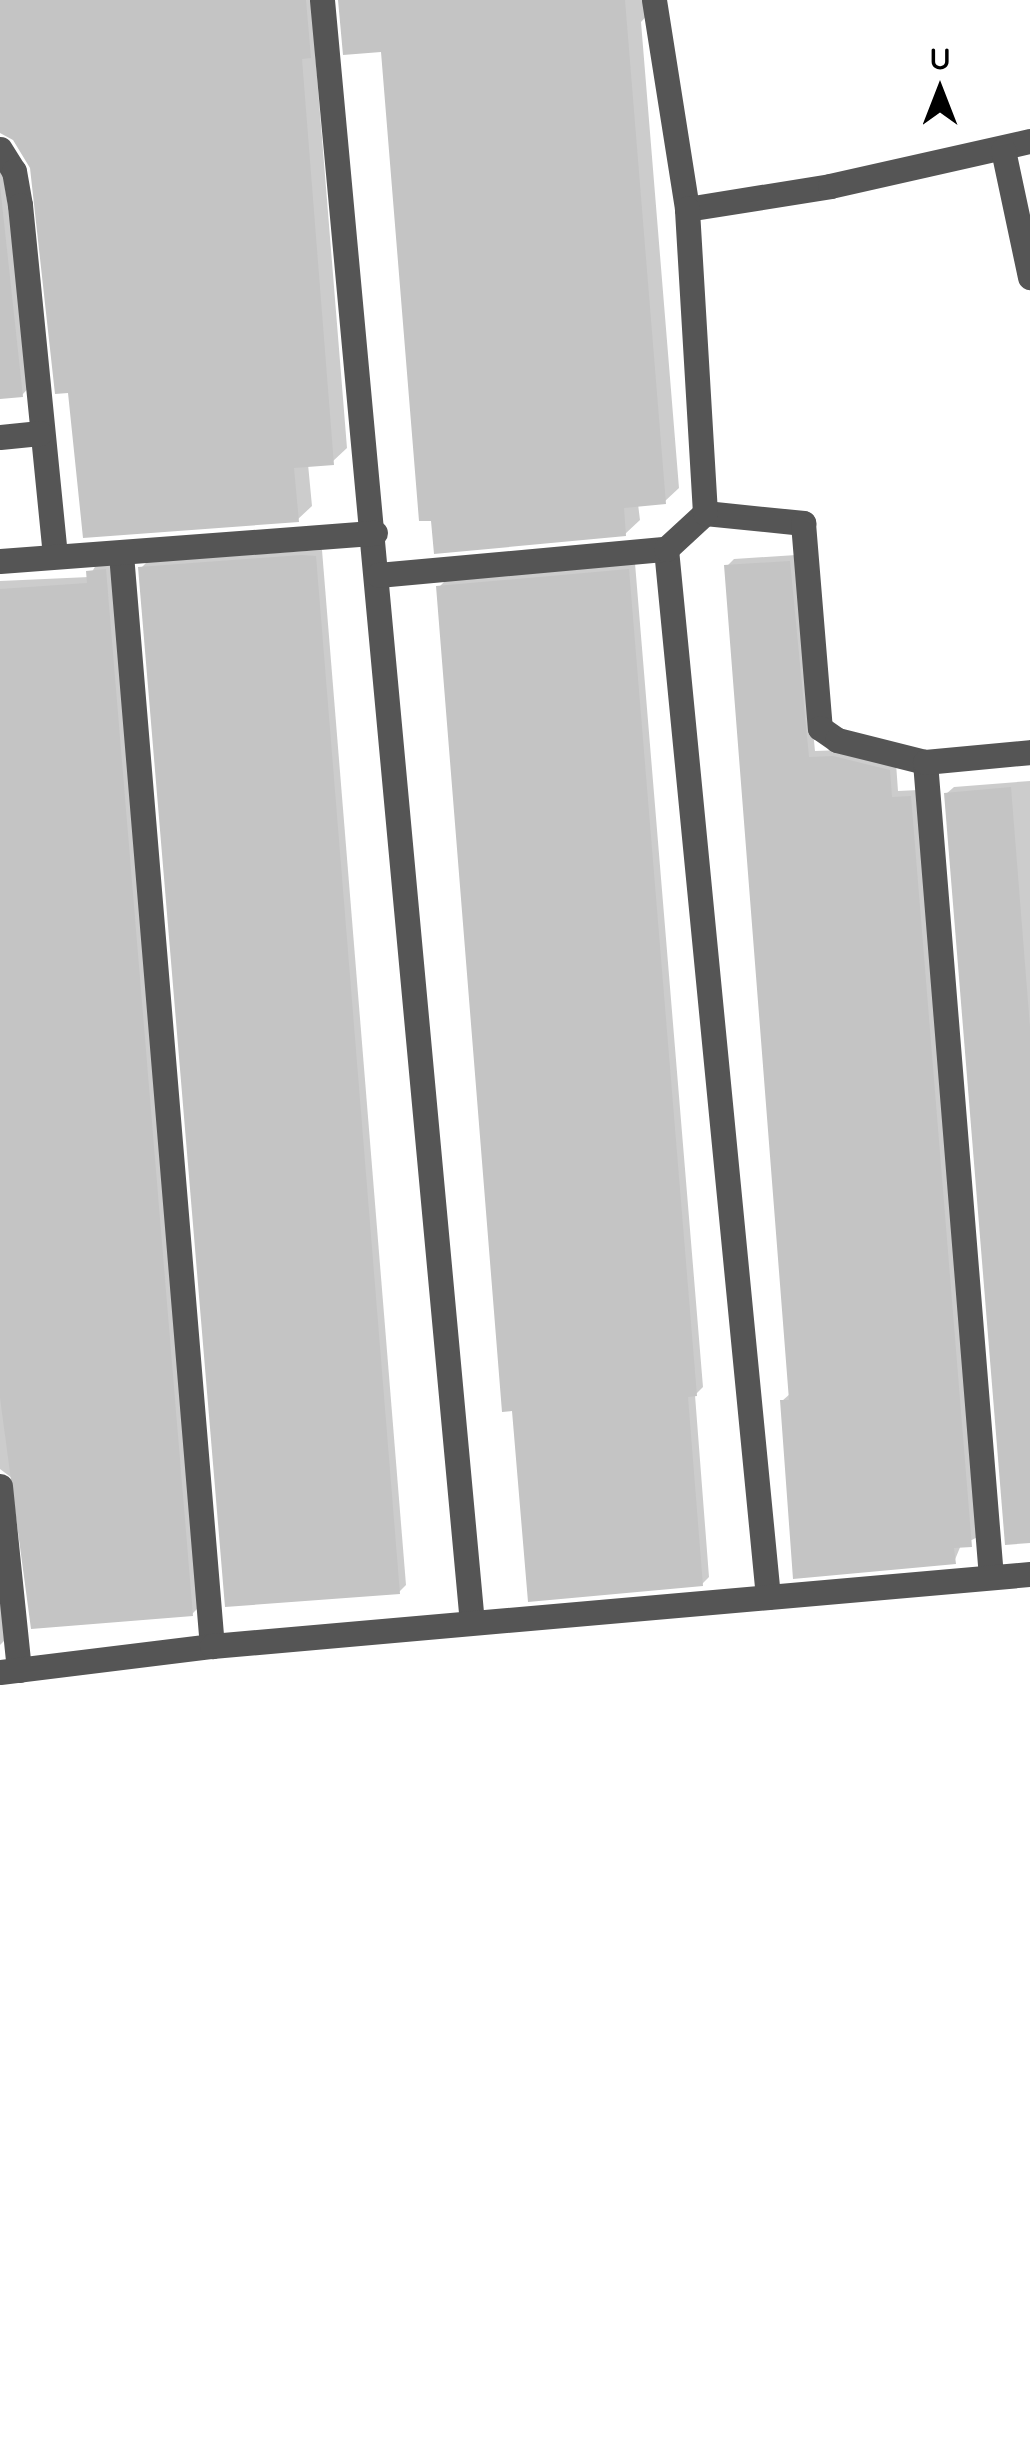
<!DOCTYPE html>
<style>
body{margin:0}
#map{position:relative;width:1030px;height:2442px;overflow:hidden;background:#fff;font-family:"Varela Round",sans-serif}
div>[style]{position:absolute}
.shadow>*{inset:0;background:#0003}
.building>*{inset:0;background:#c4c4c4}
.minor>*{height:25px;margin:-12.5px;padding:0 12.5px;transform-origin:12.5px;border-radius:12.5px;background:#555}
span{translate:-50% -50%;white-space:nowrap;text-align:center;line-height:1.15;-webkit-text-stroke:9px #fff;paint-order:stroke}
.north{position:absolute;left:890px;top:40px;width:100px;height:100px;-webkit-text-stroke:8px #fff;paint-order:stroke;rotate:0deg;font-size:28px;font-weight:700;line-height:40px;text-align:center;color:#000}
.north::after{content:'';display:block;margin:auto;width:35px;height:45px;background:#000;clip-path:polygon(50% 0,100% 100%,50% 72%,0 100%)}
</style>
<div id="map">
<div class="shadow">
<div style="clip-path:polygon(0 0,321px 0,315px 51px,347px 448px,332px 462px,308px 464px,312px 506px,297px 520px,70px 390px,31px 166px,0 78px)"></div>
<div style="clip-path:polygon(341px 0,652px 0,653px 9px,641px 22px,679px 488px,664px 502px,638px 504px,640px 520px,625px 534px,384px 49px)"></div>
<div style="clip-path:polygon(0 156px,36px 380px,22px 395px,0 396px)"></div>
<div style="clip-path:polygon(322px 550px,406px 1585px,399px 1592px,141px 568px,148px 561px)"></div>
<div style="clip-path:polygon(796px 555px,815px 751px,841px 750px,896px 763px,898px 791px,918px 790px,978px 1537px,961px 1545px,954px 1562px,782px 1401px,791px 1393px,727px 566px,734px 559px)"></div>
<div style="clip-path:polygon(112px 563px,199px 1607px,192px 1614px,0 1469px,0 581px,89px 577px,96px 565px)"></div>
<div style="clip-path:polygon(635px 563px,703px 1387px,695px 1395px,709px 1577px,702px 1584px,439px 587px,446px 580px)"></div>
<div style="clip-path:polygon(1030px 781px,1030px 1540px,946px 794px,954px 787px)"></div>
<div style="clip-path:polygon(0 1586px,5px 1640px,0 1645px)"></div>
</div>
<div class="building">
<div style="clip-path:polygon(0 0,306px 0,311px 58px,302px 59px,334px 465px,294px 468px,299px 522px,83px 538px,68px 393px,55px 394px,30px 168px,13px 140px,0 133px)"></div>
<div style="clip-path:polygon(338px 0,625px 0,666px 504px,624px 508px,626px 536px,434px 554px,431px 521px,419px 521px,381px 52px,343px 55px)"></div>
<div style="clip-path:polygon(0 185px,23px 397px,0 399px)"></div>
<div style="clip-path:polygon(301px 555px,316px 556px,400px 1594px,225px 1607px,138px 567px)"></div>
<div style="clip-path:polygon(790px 561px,809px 757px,833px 756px,890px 770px,892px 797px,911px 796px,972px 1547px,954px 1548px,956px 1564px,793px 1579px,780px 1400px,789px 1400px,724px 565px)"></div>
<div style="clip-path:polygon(106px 569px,193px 1616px,31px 1629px,0 1398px,0 589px,87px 583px,86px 571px)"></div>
<div style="clip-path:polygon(629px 569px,697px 1396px,688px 1397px,703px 1586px,528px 1602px,512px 1411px,502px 1412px,436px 586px)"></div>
<div style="clip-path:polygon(1011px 787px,1030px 1027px,1030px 1543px,1005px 1545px,944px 793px)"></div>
</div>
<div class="minor">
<div style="left:322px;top:0;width:1629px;rotate:84.72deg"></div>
<div style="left:654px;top:0;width:212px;rotate:81deg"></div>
<div style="left:687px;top:209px;width:145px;rotate:-9.1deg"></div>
<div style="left:830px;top:186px;width:205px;rotate:-12.7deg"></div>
<div style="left:0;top:149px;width:26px;rotate:58deg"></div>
<div style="left:14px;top:171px;width:35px;rotate:80deg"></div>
<div style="left:20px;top:205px;width:351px;rotate:84.3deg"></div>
<div style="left:1003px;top:150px;width:130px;rotate:78deg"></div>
<div style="left:0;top:437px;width:40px;rotate:-5.7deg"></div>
<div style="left:705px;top:513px;width:99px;rotate:5.8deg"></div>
<div style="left:803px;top:523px;width:206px;rotate:85.3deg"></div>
<div style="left:820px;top:728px;width:21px;rotate:35deg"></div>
<div style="left:837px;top:740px;width:91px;rotate:14deg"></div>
<div style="left:666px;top:549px;width:1053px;rotate:84.44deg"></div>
<div style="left:121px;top:554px;width:1096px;rotate:85.24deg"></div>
<div style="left:0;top:561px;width:376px;rotate:-4.3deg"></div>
<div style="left:378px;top:575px;width:289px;rotate:-5.2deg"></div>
<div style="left:666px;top:549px;width:53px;rotate:-42.7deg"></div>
<div style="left:705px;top:513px;width:305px;rotate:-93.4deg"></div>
<div style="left:0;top:1486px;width:185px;rotate:84.1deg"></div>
<div style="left:991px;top:1577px;width:818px;rotate:-94.63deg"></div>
<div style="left:925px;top:762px;width:105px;rotate:-5.4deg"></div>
<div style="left:0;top:1672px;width:214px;rotate:-7deg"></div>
<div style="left:212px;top:1646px;width:821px;rotate:-5.03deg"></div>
</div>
<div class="north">U</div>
</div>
